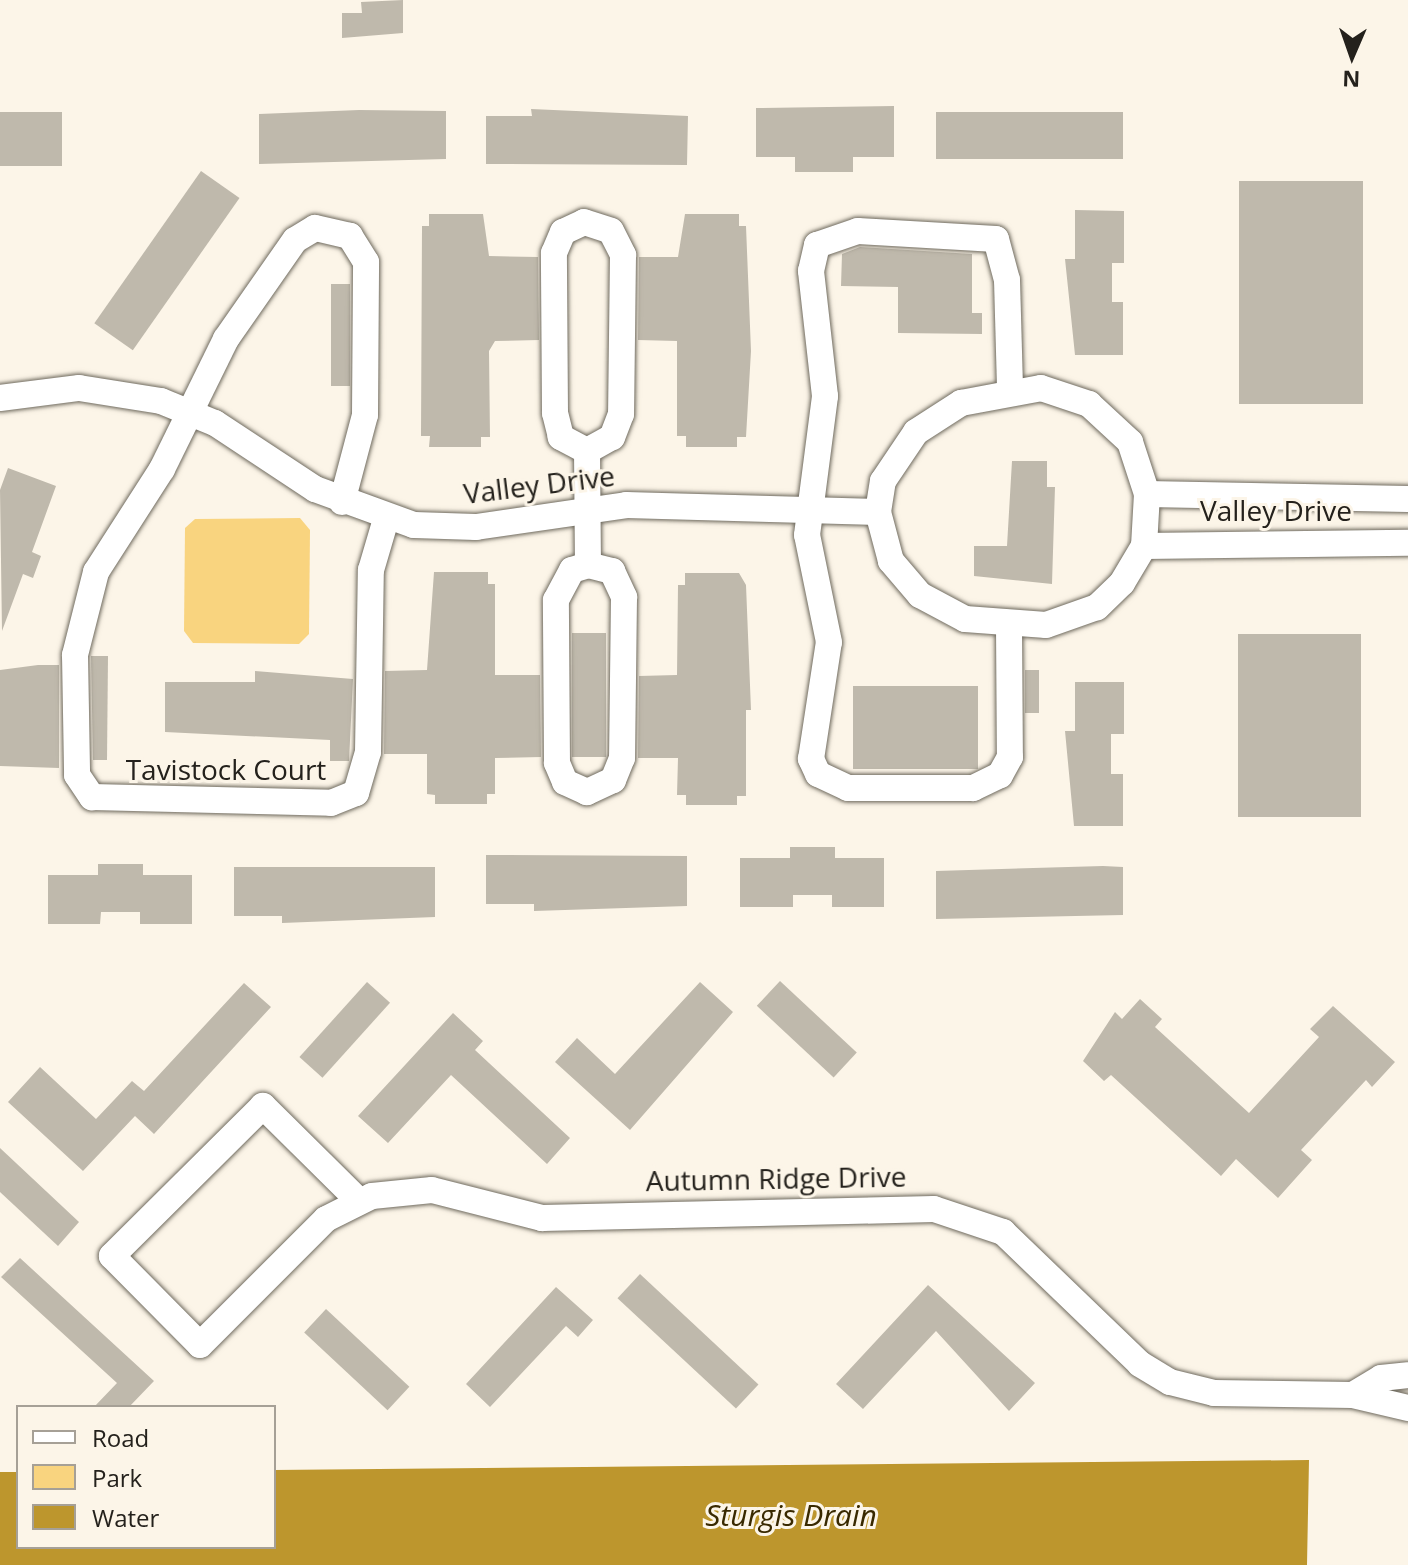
<!DOCTYPE html>
<style>
body{margin:0}
#map{position:relative;width:1408px;height:1565px;overflow:hidden;background:#fcf5e8;font-family:"Open Sans",sans-serif}
div>[style]{position:absolute}
.green>*{inset:0;background:#f9d47f}
.water>*{inset:0;background:#bd962d}
.building>*{inset:0;background:#bfb9ac;transform-origin:0 0}
.roads{filter:drop-shadow(0 0 2px #6f6a5e) drop-shadow(0 0 2px #6f6a5e)}
.street>*{height:26px;margin:-13px;padding:0 13px;transform-origin:13px;border-radius:13px;background:#fff}
span{translate:-50% -50%;white-space:nowrap;text-align:center;line-height:1.15;-webkit-text-stroke:6px #fcf5e8;paint-order:stroke}
.street-label{font-size:28px;color:#24211c}
.water-label{font-size:30px;color:#392900;font-style:italic}
.legend{position:absolute;left:16px;top:1405px;width:260px;height:144px;box-sizing:border-box;background:#fcf5e8;border:2px solid #a6a096;margin:0;padding:10px 14px;list-style:none;font-size:24px;color:#24211c}
.legend li{display:flex;align-items:center;gap:16px;height:40px}
.legend b{width:40px;border:2px solid #a6a096}
.north{position:absolute;left:1312px;top:16px;width:80px;height:80px;-webkit-text-stroke:6px #fcf5e8;paint-order:stroke;rotate:182deg;font-size:22px;font-weight:700;line-height:32px;text-align:center;color:#24211c}
.north::after{content:'';display:block;margin:auto;width:28px;height:36px;background:#24211c;clip-path:polygon(50% 0,100% 100%,50% 72%,0 100%)}
</style>
<div id="map">
<div class="green">
<div style="clip-path:polygon(300px 518px,310px 530px,309px 634px,299px 644px,193px 643px,184px 631px,185px 528px,195px 519px)"></div>
</div>
<div class="water">
<div style="clip-path:polygon(1309px 1460px,1307px 1565px,0 1565px,0 1472px,18px 1472px,18px 1547px,274px 1547px,274px 1470px)"></div>
</div>
<div class="building">
<div style="clip-path:polygon(403px 0,403px 33px,342px 38px,342px 13px,362px 13px,361px 2px)"></div>
<div style="clip-path:polygon(894px 106px,894px 157px,853px 157px,853px 172px,795px 172px,795px 157px,756px 157px,756px 108px)"></div>
<div style="clip-path:polygon(531px 109px,688px 116px,687px 165px,486px 164px,486px 116px,532px 116px)"></div>
<div style="clip-path:polygon(359px 110px,446px 111px,446px 159px,259px 164px,259px 114px)"></div>
<div style="left:0;top:112px;width:62px;height:54px"></div>
<div style="left:1123px;top:112px;width:47px;height:187px;rotate:90deg"></div>
<div style="left:201px;top:171px;width:47px;height:186px;rotate:35deg"></div>
<div style="left:1239px;top:181px;width:124px;height:223px"></div>
<div style="clip-path:polygon(1075px 210px,1124px 211px,1124px 263px,1112px 263px,1112px 302px,1123px 302px,1123px 355px,1075px 355px,1065px 259px,1075px 259px)"></div>
<div style="clip-path:polygon(429px 214px,483px 214px,489px 256px,538px 257px,539px 340px,495px 341px,489px 351px,490px 437px,481px 437px,481px 447px,429px 447px,430px 436px,421px 436px,422px 226px,429px 226px)"></div>
<div style="clip-path:polygon(685px 214px,739px 214px,739px 226px,746px 226px,751px 351px,746px 437px,737px 437px,737px 447px,686px 447px,686px 436px,677px 436px,677px 341px,638px 340px,639px 257px,678px 257px)"></div>
<div style="clip-path:polygon(860px 247px,972px 254px,972px 313px,982px 313px,982px 334px,898px 333px,898px 287px,841px 286px,842px 254px)"></div>
<div style="left:331px;top:284px;width:19px;height:102px"></div>
<div style="clip-path:polygon(1012px 461px,1047px 461px,1047px 487px,1055px 487px,1052px 584px,974px 576px,974px 546px,1007px 546px)"></div>
<div style="clip-path:polygon(8px 468px,56px 486px,32px 552px,41px 556px,33px 578px,23px 574px,2px 631px,0 490px)"></div>
<div style="clip-path:polygon(434px 572px,488px 572px,488px 584px,495px 584px,495px 675px,540px 675px,541px 757px,495px 758px,495px 794px,487px 794px,487px 804px,435px 804px,435px 795px,427px 794px,427px 754px,384px 754px,385px 671px,427px 670px)"></div>
<div style="clip-path:polygon(685px 573px,739px 573px,746px 585px,751px 710px,746px 710px,746px 796px,737px 796px,737px 805px,686px 805px,686px 795px,677px 795px,678px 758px,638px 758px,639px 676px,677px 675px,678px 585px,685px 585px)"></div>
<div style="left:572px;top:633px;width:34px;height:124px"></div>
<div style="left:1238px;top:634px;width:123px;height:183px"></div>
<div style="clip-path:polygon(91px 656px,108px 656px,107px 760px,93px 760px)"></div>
<div style="clip-path:polygon(38px 665px,59px 665px,59px 768px,0 766px,0 670px)"></div>
<div style="left:1025px;top:670px;width:14px;height:43px"></div>
<div style="clip-path:polygon(255px 671px,353px 679px,349px 761px,330px 761px,330px 740px,165px 732px,165px 682px,255px 682px)"></div>
<div style="clip-path:polygon(1075px 682px,1124px 682px,1124px 734px,1111px 734px,1111px 774px,1123px 774px,1123px 826px,1074px 826px,1065px 731px,1075px 731px)"></div>
<div style="left:853px;top:686px;width:125px;height:83px"></div>
<div style="clip-path:polygon(790px 847px,835px 847px,835px 858px,884px 858px,884px 907px,832px 907px,832px 895px,793px 895px,793px 907px,740px 907px,740px 858px,790px 858px)"></div>
<div style="clip-path:polygon(486px 855px,687px 856px,687px 906px,534px 911px,534px 904px,486px 904px)"></div>
<div style="clip-path:polygon(98px 864px,143px 864px,143px 875px,192px 875px,192px 924px,140px 924px,140px 912px,101px 912px,100px 924px,48px 924px,48px 875px,98px 875px)"></div>
<div style="clip-path:polygon(1103px 866px,1123px 867px,1123px 915px,936px 919px,936px 871px)"></div>
<div style="clip-path:polygon(234px 867px,435px 867px,435px 917px,282px 923px,282px 916px,234px 916px)"></div>
<div style="left:780px;top:981px;width:105px;height:34px;rotate:43deg"></div>
<div style="left:367px;top:982px;width:31px;height:101px;rotate:42deg"></div>
<div style="clip-path:polygon(700px 982px,733px 1012px,630px 1130px,555px 1062px,577px 1038px,615px 1074px)"></div>
<div style="clip-path:polygon(244px 983px,271px 1007px,154px 1134px,135px 1116px,83px 1171px,8px 1102px,40px 1067px,96px 1119px,132px 1081px,144px 1091px)"></div>
<div style="clip-path:polygon(1140px 999px,1162px 1019px,1155px 1027px,1249px 1113px,1319px 1037px,1310px 1029px,1333px 1006px,1395px 1062px,1372px 1087px,1366px 1080px,1301px 1150px,1312px 1160px,1278px 1198px,1236px 1159px,1221px 1176px,1111px 1075px,1104px 1081px,1083px 1061px,1115px 1012px,1122px 1019px)"></div>
<div style="clip-path:polygon(453px 1013px,483px 1041px,475px 1050px,570px 1138px,547px 1164px,451px 1075px,388px 1143px,358px 1116px)"></div>
<div style="clip-path:polygon(0 1148px,79px 1222px,58px 1246px,0 1192px)"></div>
<div style="clip-path:polygon(20px 1258px,154px 1381px,129px 1407px,94px 1407px,117px 1383px,1px 1277px)"></div>
<div style="left:640px;top:1274px;width:162px;height:33px;rotate:43deg"></div>
<div style="clip-path:polygon(928px 1285px,1035px 1383px,1009px 1411px,936px 1331px,863px 1409px,836px 1384px)"></div>
<div style="clip-path:polygon(556px 1287px,593px 1320px,578px 1337px,566px 1326px,490px 1407px,466px 1384px)"></div>
<div style="left:326px;top:1309px;width:114px;height:32px;rotate:43deg"></div>
</div>
<div class="roads">
<div class="street">
<div style="left:584px;top:222px;width:28px;rotate:18deg"></div>
<div style="left:611px;top:231px;width:27px;rotate:63deg"></div>
<div style="left:623px;top:255px;width:159px;rotate:90.7deg"></div>
<div style="left:621px;top:414px;width:25px;rotate:111deg"></div>
<div style="left:612px;top:437px;width:29px;rotate:151deg"></div>
<div style="left:587px;top:451px;width:30px;rotate:-152deg"></div>
<div style="left:561px;top:437px;width:25px;rotate:-104deg"></div>
<div style="left:555px;top:413px;width:160px;rotate:-90.4deg"></div>
<div style="left:554px;top:253px;width:23px;rotate:-67deg"></div>
<div style="left:563px;top:232px;width:23px;rotate:-25deg"></div>
<div style="left:1041px;top:388px;width:51px;rotate:18.4deg"></div>
<div style="left:1089px;top:404px;width:56px;rotate:42.8deg"></div>
<div style="left:1130px;top:442px;width:55px;rotate:71.9deg"></div>
<div style="left:1147px;top:494px;width:52px;rotate:93.3deg"></div>
<div style="left:1144px;top:546px;width:43px;rotate:120.7deg"></div>
<div style="left:1122px;top:583px;width:35px;rotate:136deg"></div>
<div style="left:1097px;top:607px;width:54px;rotate:160.6deg"></div>
<div style="left:1046px;top:625px;width:81px;rotate:-175.8deg"></div>
<div style="left:965px;top:619px;width:51px;rotate:-151.9deg"></div>
<div style="left:920px;top:595px;width:45px;rotate:-130.5deg"></div>
<div style="left:891px;top:561px;width:51px;rotate:-104.9deg"></div>
<div style="left:878px;top:512px;width:31px;rotate:-81deg"></div>
<div style="left:883px;top:481px;width:59px;rotate:-56deg"></div>
<div style="left:916px;top:432px;width:54px;rotate:-32.8deg"></div>
<div style="left:961px;top:403px;width:81px;rotate:-10.6deg"></div>
<div style="left:0;top:398px;width:80px;rotate:-7.2deg"></div>
<div style="left:79px;top:388px;width:83px;rotate:9deg"></div>
<div style="left:161px;top:401px;width:58px;rotate:22.2deg"></div>
<div style="left:215px;top:423px;width:120px;rotate:33.4deg"></div>
<div style="left:315px;top:489px;width:105px;rotate:20deg"></div>
<div style="left:414px;top:525px;width:62px;rotate:1.8deg"></div>
<div style="left:476px;top:527px;width:152px;rotate:-8.3deg"></div>
<div style="left:626px;top:505px;width:252px;rotate:1.6deg"></div>
<div style="left:587px;top:451px;width:114px;rotate:89.5deg"></div>
<div style="left:1147px;top:494px;width:261px;rotate:1.1deg"></div>
<div style="left:342px;top:502px;width:90px;rotate:-75.2deg"></div>
<div style="left:365px;top:415px;width:153px;rotate:-89.6deg"></div>
<div style="left:366px;top:262px;width:31px;rotate:-122deg"></div>
<div style="left:350px;top:236px;width:36px;rotate:-167deg"></div>
<div style="left:315px;top:228px;width:23px;rotate:149deg"></div>
<div style="left:295px;top:240px;width:121px;rotate:124.9deg"></div>
<div style="left:226px;top:339px;width:145px;rotate:116.2deg"></div>
<div style="left:162px;top:469px;width:122px;rotate:122.7deg"></div>
<div style="left:96px;top:572px;width:86px;rotate:104.2deg"></div>
<div style="left:75px;top:655px;width:120px;rotate:89deg"></div>
<div style="left:77px;top:775px;width:27px;rotate:56deg"></div>
<div style="left:92px;top:797px;width:239px;rotate:1.4deg"></div>
<div style="left:331px;top:803px;width:27px;rotate:-22deg"></div>
<div style="left:356px;top:793px;width:43px;rotate:-73.7deg"></div>
<div style="left:368px;top:752px;width:182px;rotate:-89.1deg"></div>
<div style="left:371px;top:570px;width:53px;rotate:-73.6deg"></div>
<div style="left:1144px;top:546px;width:264px;rotate:-0.7deg"></div>
<div style="left:588px;top:565px;width:25px;rotate:14deg"></div>
<div style="left:612px;top:571px;width:29px;rotate:65deg"></div>
<div style="left:624px;top:597px;width:161px;rotate:90.7deg"></div>
<div style="left:622px;top:758px;width:24px;rotate:112deg"></div>
<div style="left:613px;top:780px;width:29px;rotate:155deg"></div>
<div style="left:587px;top:792px;width:24px;rotate:-156deg"></div>
<div style="left:565px;top:782px;width:21px;rotate:-113deg"></div>
<div style="left:557px;top:763px;width:163px;rotate:-90.4deg"></div>
<div style="left:556px;top:600px;width:34px;rotate:-62deg"></div>
<div style="left:572px;top:570px;width:17px;rotate:-17deg"></div>
<div style="left:1009px;top:627px;width:130px;rotate:89.6deg"></div>
<div style="left:1010px;top:757px;width:21px;rotate:119deg"></div>
<div style="left:1000px;top:775px;width:30px;rotate:154deg"></div>
<div style="left:973px;top:788px;width:125px;rotate:180deg"></div>
<div style="left:848px;top:788px;width:33px;rotate:-155deg"></div>
<div style="left:818px;top:774px;width:17px;rotate:-115deg"></div>
<div style="left:811px;top:759px;width:118px;rotate:-81.3deg"></div>
<div style="left:829px;top:642px;width:109px;rotate:-101.6deg"></div>
<div style="left:807px;top:535px;width:140px;rotate:-82.6deg"></div>
<div style="left:825px;top:396px;width:126px;rotate:-96.4deg"></div>
<div style="left:811px;top:271px;width:27px;rotate:-77deg"></div>
<div style="left:817px;top:245px;width:43px;rotate:-18.9deg"></div>
<div style="left:858px;top:231px;width:138px;rotate:3.3deg"></div>
<div style="left:996px;top:239px;width:42px;rotate:75deg"></div>
<div style="left:1007px;top:280px;width:109px;rotate:88.4deg"></div>
<div style="left:358px;top:1200px;width:134px;rotate:-135.3deg"></div>
<div style="left:263px;top:1106px;width:213px;rotate:135.2deg"></div>
<div style="left:112px;top:1256px;width:125px;rotate:45.3deg"></div>
<div style="left:200px;top:1345px;width:178px;rotate:-45deg"></div>
<div style="left:326px;top:1219px;width:51px;rotate:-26.6deg"></div>
<div style="left:372px;top:1196px;width:60px;rotate:-5.7deg"></div>
<div style="left:432px;top:1190px;width:114px;rotate:14.3deg"></div>
<div style="left:542px;top:1218px;width:392px;rotate:-1.3deg"></div>
<div style="left:934px;top:1209px;width:73px;rotate:18.4deg"></div>
<div style="left:1003px;top:1232px;width:190px;rotate:43.9deg"></div>
<div style="left:1140px;top:1364px;width:35px;rotate:31deg"></div>
<div style="left:1170px;top:1382px;width:45px;rotate:14deg"></div>
<div style="left:1214px;top:1393px;width:139px;rotate:0.8deg"></div>
<div style="left:1353px;top:1395px;width:57px;rotate:13.3deg"></div>
<div style="left:1353px;top:1395px;width:33px;rotate:-31deg"></div>
<div style="left:1381px;top:1378px;width:27px;rotate:-6deg"></div>
</div>
</div>
<div class="street-label">
<span style="left:539px;top:484px;rotate:-7deg">Valley Drive</span>
<span style="left:1276px;top:510px">Valley Drive</span>
<span style="left:226px;top:769px">Tavistock Court</span>
<span style="left:776px;top:1178px;rotate:-1deg">Autumn Ridge Drive</span>
</div>
<div class="water-label">
<span style="left:791px;top:1515px">Sturgis Drain</span>
</div>
<ul class="legend">
<li><b style="height:10px;background:#fff"></b>Road</li>
<li><b style="height:22px;background:#f9d47f"></b>Park</li>
<li><b style="height:22px;background:#bd962d"></b>Water</li>
</ul>
<div class="north">N</div>
</div>
